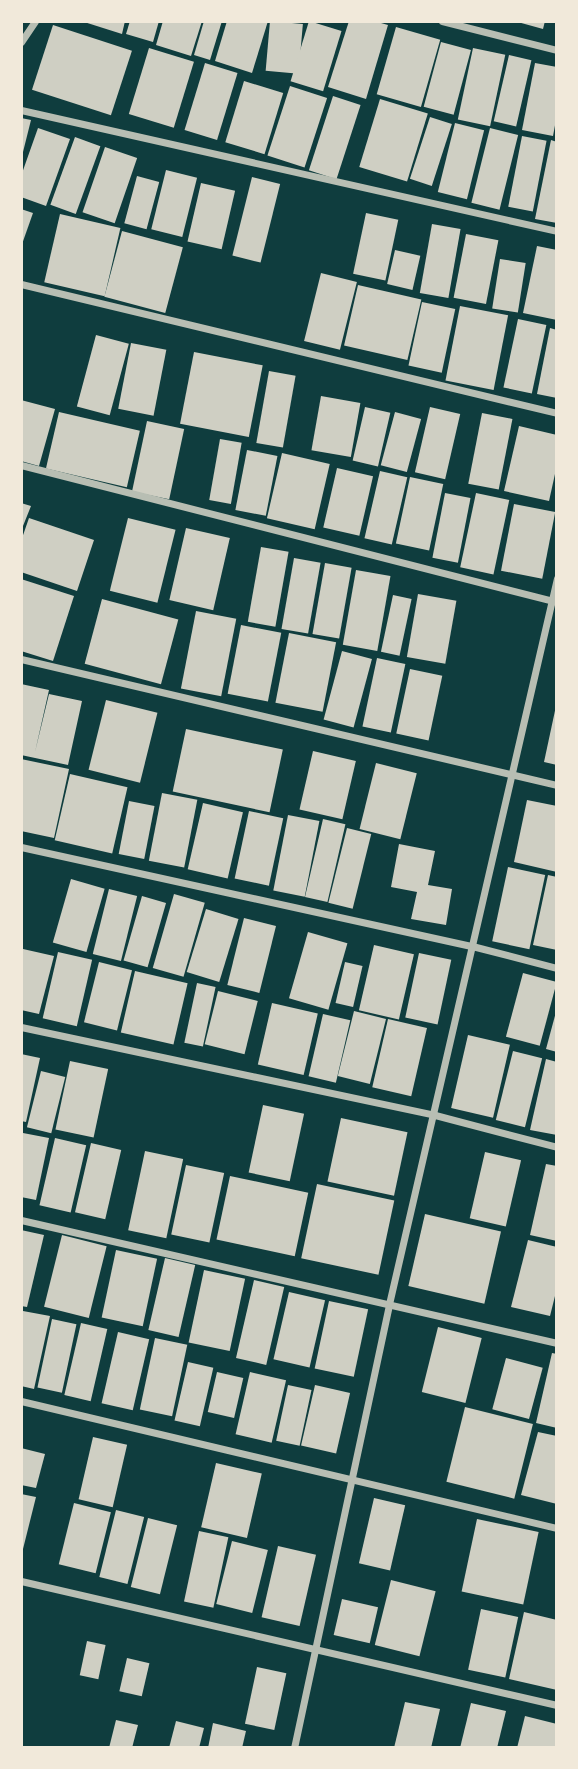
<!DOCTYPE html>
<style>
body{margin:0}
#map{position:relative;width:578px;height:1769px;overflow:hidden;background:#0f3d3e;font-family:Barlow,sans-serif}
div>[style]{position:absolute}
.building>*{inset:0;background:#cfcfc3;transform-origin:0 0}
.minor>*{height:7px;margin:-3.5px;padding:0 3.5px;transform-origin:3.5px;border-radius:3.5px;background:#b8beb3}
span{translate:-50% -50%;white-space:nowrap;text-align:center;line-height:1.15;-webkit-text-stroke:5px #f1e9da;paint-order:stroke}
.frame{position:absolute;inset:0;border:23px solid #f1e9da;pointer-events:none}
</style>
<div id="map">
<div class="building">
<div style="clip-path:polygon(81px 21px,125px 21px,122px 34px)"></div>
<div style="clip-path:polygon(130px 21px,159px 21px,153px 42px,126px 34px)"></div>
<div style="clip-path:polygon(163px 21px,202px 21px,191px 56px,156px 45px)"></div>
<div style="clip-path:polygon(204px 21px,222px 21px,210px 60px,194px 55px)"></div>
<div style="clip-path:polygon(227px 21px,268px 21px,252px 73px,215px 61px)"></div>
<div style="left:270px;top:21px;width:33px;height:50px;rotate:5deg"></div>
<div style="left:309px;top:21px;width:34px;height:63px;rotate:17deg"></div>
<div style="clip-path:polygon(349px 21px,374px 21px,388px 25px,366px 99px,328px 87px)"></div>
<div style="clip-path:polygon(514px 21px,545px 21px,543px 29px)"></div>
<div style="left:53px;top:25px;width:83px;height:68px;rotate:18deg"></div>
<div style="left:396px;top:27px;width:46px;height:70px;rotate:16deg"></div>
<div style="left:441px;top:42px;width:31px;height:67px;rotate:15deg"></div>
<div style="left:149px;top:48px;width:47px;height:69px;rotate:17deg"></div>
<div style="left:473px;top:48px;width:33px;height:73px;rotate:12deg"></div>
<div style="left:509px;top:55px;width:23px;height:68px;rotate:13deg"></div>
<div style="left:205px;top:63px;width:34px;height:70px;rotate:17deg"></div>
<div style="clip-path:polygon(535px 63px,557px 67px,557px 115px,553px 136px,522px 130px)"></div>
<div style="left:244px;top:81px;width:41px;height:64px;rotate:17deg"></div>
<div style="left:290px;top:86px;width:39px;height:73px;rotate:18deg"></div>
<div style="left:333px;top:96px;width:29px;height:78px;rotate:18deg"></div>
<div style="left:380px;top:99px;width:50px;height:71px;rotate:17deg"></div>
<div style="left:430px;top:117px;width:23px;height:65px;rotate:18deg"></div>
<div style="clip-path:polygon(21px 118px,31px 120px,22px 156px,21px 156px)"></div>
<div style="left:455px;top:123px;width:30px;height:71px;rotate:14deg"></div>
<div style="clip-path:polygon(38px 128px,70px 139px,46px 206px,21px 197px,21px 176px)"></div>
<div style="left:490px;top:128px;width:29px;height:77px;rotate:14deg"></div>
<div style="left:522px;top:136px;width:25px;height:72px;rotate:11deg"></div>
<div style="left:75px;top:137px;width:27px;height:72px;rotate:20deg"></div>
<div style="clip-path:polygon(551px 140px,557px 142px,557px 223px,535px 219px)"></div>
<div style="left:105px;top:147px;width:34px;height:69px;rotate:19deg"></div>
<div style="left:166px;top:170px;width:32px;height:61px;rotate:14deg"></div>
<div style="left:137px;top:176px;width:23px;height:49px;rotate:15deg"></div>
<div style="left:252px;top:177px;width:29px;height:81px;rotate:14deg"></div>
<div style="left:201px;top:183px;width:35px;height:60px;rotate:13deg"></div>
<div style="clip-path:polygon(21px 209px,33px 213px,21px 247px)"></div>
<div style="left:366px;top:213px;width:33px;height:62px;rotate:12deg"></div>
<div style="left:60px;top:214px;width:62px;height:70px;rotate:13deg"></div>
<div style="left:432px;top:224px;width:29px;height:70px;rotate:10deg"></div>
<div style="left:122px;top:231px;width:63px;height:68px;rotate:15deg"></div>
<div style="left:466px;top:234px;width:33px;height:65px;rotate:11deg"></div>
<div style="clip-path:polygon(537px 246px,557px 250px,557px 320px,523px 313px)"></div>
<div style="left:395px;top:250px;width:26px;height:35px;rotate:13deg"></div>
<div style="left:500px;top:259px;width:26px;height:50px;rotate:9deg"></div>
<div style="left:321px;top:273px;width:37px;height:70px;rotate:14deg"></div>
<div style="left:358px;top:285px;width:65px;height:62px;rotate:13deg"></div>
<div style="left:422px;top:302px;width:34px;height:65px;rotate:12deg"></div>
<div style="left:460px;top:306px;width:49px;height:76px;rotate:11deg"></div>
<div style="left:518px;top:319px;width:29px;height:70px;rotate:12deg"></div>
<div style="clip-path:polygon(550px 328px,557px 330px,557px 398px,537px 394px)"></div>
<div style="left:96px;top:335px;width:34px;height:74px;rotate:15deg"></div>
<div style="left:131px;top:343px;width:36px;height:67px;rotate:11deg"></div>
<div style="left:194px;top:352px;width:70px;height:73px;rotate:11deg"></div>
<div style="left:269px;top:371px;width:27px;height:73px;rotate:10deg"></div>
<div style="left:321px;top:396px;width:40px;height:55px;rotate:10deg"></div>
<div style="clip-path:polygon(21px 400px,55px 409px,39px 466px,21px 461px)"></div>
<div style="left:365px;top:407px;width:26px;height:55px;rotate:13deg"></div>
<div style="left:430px;top:407px;width:31px;height:67px;rotate:13deg"></div>
<div style="left:59px;top:412px;width:83px;height:58px;rotate:13deg"></div>
<div style="left:395px;top:412px;width:27px;height:55px;rotate:15deg"></div>
<div style="left:482px;top:413px;width:31px;height:72px;rotate:11deg"></div>
<div style="left:147px;top:421px;width:38px;height:72px;rotate:12deg"></div>
<div style="clip-path:polygon(519px 426px,557px 435px,557px 465px,549px 501px,504px 491px)"></div>
<div style="left:220px;top:439px;width:22px;height:62px;rotate:10deg"></div>
<div style="left:247px;top:450px;width:31px;height:61px;rotate:11deg"></div>
<div style="left:282px;top:453px;width:49px;height:67px;rotate:13deg"></div>
<div style="left:337px;top:468px;width:37px;height:61px;rotate:13deg"></div>
<div style="left:380px;top:471px;width:28px;height:69px;rotate:13deg"></div>
<div style="left:410px;top:477px;width:34px;height:68px;rotate:12deg"></div>
<div style="left:445px;top:493px;width:26px;height:66px;rotate:11deg"></div>
<div style="left:476px;top:493px;width:34px;height:76px;rotate:12deg"></div>
<div style="clip-path:polygon(21px 503px,31px 506px,21px 531px)"></div>
<div style="left:514px;top:504px;width:42px;height:68px;rotate:11deg"></div>
<div style="clip-path:polygon(29px 518px,94px 540px,77px 591px,21px 572px,21px 541px)"></div>
<div style="left:128px;top:518px;width:49px;height:75px;rotate:14deg"></div>
<div style="left:186px;top:528px;width:45px;height:74px;rotate:13deg"></div>
<div style="left:261px;top:547px;width:28px;height:76px;rotate:10deg"></div>
<div style="left:294px;top:558px;width:27px;height:72px;rotate:10deg"></div>
<div style="left:325px;top:563px;width:27px;height:72px;rotate:10deg"></div>
<div style="left:356px;top:570px;width:35px;height:76px;rotate:10deg"></div>
<div style="clip-path:polygon(21px 579px,74px 596px,53px 661px,21px 651px)"></div>
<div style="left:418px;top:594px;width:39px;height:64px;rotate:10deg"></div>
<div style="left:393px;top:595px;width:19px;height:58px;rotate:12deg"></div>
<div style="left:102px;top:599px;width:79px;height:67px;rotate:15deg"></div>
<div style="left:196px;top:611px;width:41px;height:79px;rotate:11deg"></div>
<div style="left:241px;top:625px;width:41px;height:70px;rotate:11deg"></div>
<div style="left:289px;top:633px;width:48px;height:71px;rotate:11deg"></div>
<div style="left:342px;top:651px;width:31px;height:71px;rotate:15deg"></div>
<div style="left:377px;top:658px;width:29px;height:70px;rotate:12deg"></div>
<div style="left:410px;top:669px;width:33px;height:66px;rotate:12deg"></div>
<div style="clip-path:polygon(21px 684px,49px 690px,35px 752px,49px 694px,82px 701px,68px 765px,21px 755px)"></div>
<div style="left:106px;top:700px;width:53px;height:72px;rotate:14deg"></div>
<div style="clip-path:polygon(556px 706px,557px 706px,557px 765px,544px 762px)"></div>
<div style="left:186px;top:729px;width:99px;height:64px;rotate:12deg"></div>
<div style="left:313px;top:751px;width:44px;height:60px;rotate:13deg"></div>
<div style="clip-path:polygon(21px 759px,69px 769px,54px 838px,21px 831px)"></div>
<div style="left:376px;top:763px;width:42px;height:68px;rotate:14deg"></div>
<div style="left:70px;top:774px;width:59px;height:68px;rotate:13deg"></div>
<div style="left:162px;top:793px;width:36px;height:69px;rotate:11deg"></div>
<div style="clip-path:polygon(527px 800px,557px 806px,557px 872px,514px 862px)"></div>
<div style="left:129px;top:801px;width:26px;height:54px;rotate:11deg"></div>
<div style="left:203px;top:803px;width:41px;height:68px;rotate:13deg"></div>
<div style="left:249px;top:811px;width:35px;height:69px;rotate:12deg"></div>
<div style="left:288px;top:815px;width:32px;height:77px;rotate:11deg"></div>
<div style="left:323px;top:819px;width:23px;height:80px;rotate:13deg"></div>
<div style="left:347px;top:828px;width:25px;height:77px;rotate:14deg"></div>
<div style="clip-path:polygon(399px 844px,435px 851px,428px 885px,452px 889px,446px 925px,411px 919px,417px 892px,391px 887px)"></div>
<div style="left:508px;top:867px;width:38px;height:76px;rotate:12deg"></div>
<div style="clip-path:polygon(548px 875px,557px 877px,557px 950px,533px 945px)"></div>
<div style="left:71px;top:879px;width:35px;height:66px;rotate:16deg"></div>
<div style="left:109px;top:889px;width:29px;height:67px;rotate:14deg"></div>
<div style="left:174px;top:894px;width:32px;height:77px;rotate:16deg"></div>
<div style="left:142px;top:896px;width:25px;height:67px;rotate:16deg"></div>
<div style="left:206px;top:909px;width:34px;height:66px;rotate:17deg"></div>
<div style="left:244px;top:918px;width:33px;height:69px;rotate:14deg"></div>
<div style="left:308px;top:932px;width:41px;height:69px;rotate:16deg"></div>
<div style="left:374px;top:945px;width:41px;height:67px;rotate:13deg"></div>
<div style="clip-path:polygon(23px 949px,54px 956px,39px 1014px,21px 1010px)"></div>
<div style="left:58px;top:952px;width:35px;height:68px;rotate:13deg"></div>
<div style="left:419px;top:953px;width:33px;height:66px;rotate:12deg"></div>
<div style="left:99px;top:962px;width:34px;height:62px;rotate:14deg"></div>
<div style="left:345px;top:962px;width:18px;height:42px;rotate:13deg"></div>
<div style="left:135px;top:971px;width:54px;height:63px;rotate:13deg"></div>
<div style="left:523px;top:973px;width:35px;height:66px;rotate:15deg"></div>
<div style="left:197px;top:983px;width:19px;height:61px;rotate:12deg"></div>
<div style="left:218px;top:991px;width:41px;height:55px;rotate:14deg"></div>
<div style="left:272px;top:1003px;width:47px;height:63px;rotate:13deg"></div>
<div style="left:354px;top:1011px;width:33px;height:67px;rotate:14deg"></div>
<div style="clip-path:polygon(556px 1012px,557px 1013px,557px 1052px,546px 1049px)"></div>
<div style="left:323px;top:1014px;width:28px;height:64px;rotate:13deg"></div>
<div style="left:388px;top:1019px;width:40px;height:70px;rotate:13deg"></div>
<div style="left:468px;top:1035px;width:43px;height:75px;rotate:13deg"></div>
<div style="left:513px;top:1051px;width:30px;height:71px;rotate:14deg"></div>
<div style="clip-path:polygon(21px 1054px,40px 1058px,26px 1122px,21px 1121px)"></div>
<div style="clip-path:polygon(546px 1059px,557px 1062px,557px 1135px,530px 1130px)"></div>
<div style="left:70px;top:1061px;width:39px;height:70px;rotate:12deg"></div>
<div style="left:41px;top:1071px;width:25px;height:58px;rotate:14deg"></div>
<div style="left:263px;top:1105px;width:42px;height:69px;rotate:12deg"></div>
<div style="left:341px;top:1118px;width:68px;height:65px;rotate:12deg"></div>
<div style="clip-path:polygon(23px 1133px,49px 1138px,36px 1200px,21px 1197px)"></div>
<div style="left:55px;top:1138px;width:32px;height:69px;rotate:13deg"></div>
<div style="left:91px;top:1143px;width:31px;height:71px;rotate:13deg"></div>
<div style="left:145px;top:1151px;width:39px;height:81px;rotate:12deg"></div>
<div style="left:485px;top:1152px;width:37px;height:68px;rotate:13deg"></div>
<div style="clip-path:polygon(546px 1164px,557px 1166px,557px 1241px,530px 1235px)"></div>
<div style="left:186px;top:1165px;width:39px;height:71px;rotate:12deg"></div>
<div style="left:230px;top:1176px;width:80px;height:65px;rotate:12deg"></div>
<div style="left:317px;top:1184px;width:79px;height:76px;rotate:12deg"></div>
<div style="left:425px;top:1214px;width:78px;height:74px;rotate:13deg"></div>
<div style="clip-path:polygon(21px 1230px,44px 1235px,27px 1307px,21px 1306px)"></div>
<div style="left:62px;top:1235px;width:46px;height:74px;rotate:14deg"></div>
<div style="clip-path:polygon(528px 1240px,557px 1247px,557px 1288px,550px 1316px,511px 1307px)"></div>
<div style="left:116px;top:1250px;width:42px;height:69px;rotate:12deg"></div>
<div style="left:165px;top:1258px;width:31px;height:74px;rotate:13deg"></div>
<div style="left:204px;top:1270px;width:42px;height:74px;rotate:12deg"></div>
<div style="left:254px;top:1280px;width:31px;height:80px;rotate:13deg"></div>
<div style="left:289px;top:1292px;width:37px;height:69px;rotate:13deg"></div>
<div style="left:329px;top:1301px;width:40px;height:69px;rotate:12deg"></div>
<div style="clip-path:polygon(23px 1311px,50px 1316px,34px 1389px,21px 1386px)"></div>
<div style="left:52px;top:1319px;width:25px;height:70px;rotate:12deg"></div>
<div style="left:81px;top:1323px;width:27px;height:74px;rotate:13deg"></div>
<div style="left:438px;top:1327px;width:45px;height:67px;rotate:14deg"></div>
<div style="left:118px;top:1332px;width:32px;height:73px;rotate:13deg"></div>
<div style="left:155px;top:1338px;width:33px;height:73px;rotate:12deg"></div>
<div style="clip-path:polygon(552px 1353px,557px 1354px,557px 1428px,536px 1423px)"></div>
<div style="left:506px;top:1358px;width:38px;height:53px;rotate:15deg"></div>
<div style="left:188px;top:1362px;width:26px;height:60px;rotate:13deg"></div>
<div style="left:217px;top:1372px;width:27px;height:41px;rotate:13deg"></div>
<div style="left:250px;top:1372px;width:37px;height:64px;rotate:13deg"></div>
<div style="left:288px;top:1385px;width:24px;height:57px;rotate:12deg"></div>
<div style="left:315px;top:1385px;width:36px;height:62px;rotate:13deg"></div>
<div style="left:465px;top:1407px;width:70px;height:77px;rotate:14deg"></div>
<div style="clip-path:polygon(538px 1432px,557px 1436px,557px 1504px,521px 1495px)"></div>
<div style="left:93px;top:1437px;width:35px;height:64px;rotate:13deg"></div>
<div style="clip-path:polygon(21px 1448px,45px 1454px,36px 1488px,21px 1485px)"></div>
<div style="left:216px;top:1463px;width:47px;height:66px;rotate:13deg"></div>
<div style="clip-path:polygon(21px 1494px,36px 1497px,22px 1553px,21px 1552px)"></div>
<div style="left:374px;top:1498px;width:32px;height:67px;rotate:13deg"></div>
<div style="left:74px;top:1503px;width:38px;height:63px;rotate:14deg"></div>
<div style="left:116px;top:1510px;width:29px;height:69px;rotate:14deg"></div>
<div style="left:148px;top:1518px;width:30px;height:71px;rotate:14deg"></div>
<div style="left:477px;top:1519px;width:63px;height:74px;rotate:12deg"></div>
<div style="left:199px;top:1531px;width:30px;height:72px;rotate:12deg"></div>
<div style="left:232px;top:1541px;width:37px;height:65px;rotate:14deg"></div>
<div style="left:278px;top:1546px;width:39px;height:73px;rotate:13deg"></div>
<div style="left:391px;top:1580px;width:46px;height:67px;rotate:14deg"></div>
<div style="left:342px;top:1599px;width:37px;height:37px;rotate:13deg"></div>
<div style="left:481px;top:1609px;width:38px;height:62px;rotate:12deg"></div>
<div style="clip-path:polygon(524px 1612px,557px 1620px,557px 1690px,509px 1679px)"></div>
<div style="left:87px;top:1641px;width:19px;height:35px;rotate:12deg"></div>
<div style="left:127px;top:1658px;width:23px;height:34px;rotate:13deg"></div>
<div style="left:257px;top:1667px;width:30px;height:58px;rotate:12deg"></div>
<div style="clip-path:polygon(405px 1702px,440px 1709px,431px 1748px,394px 1748px)"></div>
<div style="clip-path:polygon(471px 1703px,506px 1711px,497px 1748px,460px 1748px)"></div>
<div style="clip-path:polygon(525px 1716px,557px 1724px,557px 1748px,517px 1748px)"></div>
<div style="clip-path:polygon(116px 1720px,138px 1725px,132px 1748px,109px 1748px)"></div>
<div style="clip-path:polygon(176px 1721px,204px 1728px,199px 1748px,169px 1748px)"></div>
<div style="clip-path:polygon(213px 1723px,246px 1731px,242px 1748px,208px 1748px)"></div>
</div>
<div class="minor">
<div style="left:442px;top:21px;width:119px;rotate:14.2deg"></div>
<div style="left:21px;top:42px;width:25px;rotate:-56deg"></div>
<div style="left:21px;top:110px;width:549px;rotate:12.72deg"></div>
<div style="left:21px;top:284px;width:551px;rotate:13.53deg"></div>
<div style="left:21px;top:465px;width:553px;rotate:14.34deg"></div>
<div style="left:21px;top:659px;width:551px;rotate:13.23deg"></div>
<div style="left:21px;top:847px;width:462px;rotate:12.4deg"></div>
<div style="left:472px;top:946px;width:88px;rotate:14.5deg"></div>
<div style="left:21px;top:1027px;width:423px;rotate:12deg"></div>
<div style="left:435px;top:1115px;width:126px;rotate:14.7deg"></div>
<div style="left:21px;top:1220px;width:550px;rotate:12.92deg"></div>
<div style="left:21px;top:1401px;width:551px;rotate:13.33deg"></div>
<div style="left:21px;top:1581px;width:550px;rotate:13.03deg"></div>
<div style="left:294px;top:1748px;width:454px;rotate:-77.9deg"></div>
<div style="left:389px;top:1304px;width:745px;rotate:-76.97deg"></div>
</div>
<div class="frame"></div>
</div>
